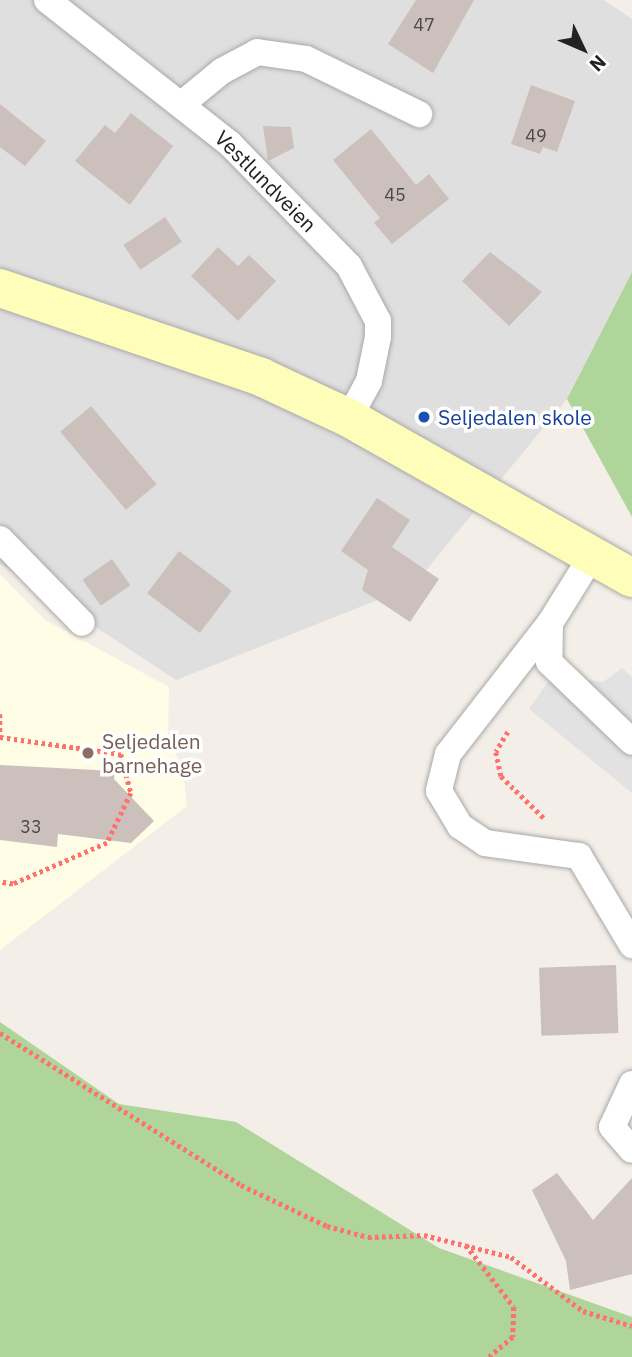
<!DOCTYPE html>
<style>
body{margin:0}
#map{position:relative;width:632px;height:1357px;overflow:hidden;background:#f3eee8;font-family:"IBM Plex Sans",sans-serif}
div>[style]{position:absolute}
.residential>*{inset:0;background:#e0dfdf}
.education>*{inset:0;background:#fffde5}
.forest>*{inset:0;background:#b0d59a}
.parking>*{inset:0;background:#e2e2e2}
.building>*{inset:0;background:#cbc0bb;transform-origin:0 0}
.path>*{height:4.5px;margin-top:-2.25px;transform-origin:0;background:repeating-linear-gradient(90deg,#ff716d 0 3.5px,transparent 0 7px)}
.roads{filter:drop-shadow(0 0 2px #a9a9a9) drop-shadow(0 0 2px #a9a9a9)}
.minor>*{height:26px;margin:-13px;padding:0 13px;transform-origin:13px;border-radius:13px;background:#fff}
.secondary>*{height:38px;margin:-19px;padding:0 19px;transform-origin:19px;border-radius:19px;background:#fffdba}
.dots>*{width:19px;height:19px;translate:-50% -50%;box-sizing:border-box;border:4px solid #fff;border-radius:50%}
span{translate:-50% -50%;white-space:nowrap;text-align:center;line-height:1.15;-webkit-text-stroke:7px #fff;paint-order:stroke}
.number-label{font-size:18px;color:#4c4a48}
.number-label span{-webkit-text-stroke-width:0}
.street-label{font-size:21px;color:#222}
.transit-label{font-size:21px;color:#164399}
.left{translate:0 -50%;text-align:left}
.education-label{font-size:21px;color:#785e54}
.north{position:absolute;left:548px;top:14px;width:70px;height:70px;-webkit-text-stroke:5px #fff;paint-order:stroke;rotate:134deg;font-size:19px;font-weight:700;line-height:28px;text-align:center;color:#222}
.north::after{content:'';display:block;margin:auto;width:24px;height:32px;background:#222;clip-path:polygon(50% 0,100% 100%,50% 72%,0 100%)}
</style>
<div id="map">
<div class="residential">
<div style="clip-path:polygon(0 0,604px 0,632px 19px,632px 272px,567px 399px,413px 586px,176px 680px,0 564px)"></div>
</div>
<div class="education">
<div style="clip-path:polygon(0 574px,45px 620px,169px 687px,168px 737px,183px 769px,187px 806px,0 950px)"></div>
</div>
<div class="forest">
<div style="clip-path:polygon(632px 272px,632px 517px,567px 399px)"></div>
<div style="clip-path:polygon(0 1022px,119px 1104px,236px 1122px,439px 1248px,632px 1317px,632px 1357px,0 1357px)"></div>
</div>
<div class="parking">
<div style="clip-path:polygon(563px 660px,580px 679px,603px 682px,622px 668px,632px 677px,632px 793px,529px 709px)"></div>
</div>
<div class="building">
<div style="clip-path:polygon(416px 0,474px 0,433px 73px,388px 44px)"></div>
<div style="clip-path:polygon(531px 85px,575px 101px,557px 152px,543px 147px,540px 154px,511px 144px)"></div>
<div style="clip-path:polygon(0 104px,46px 141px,25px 166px,0 147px)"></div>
<div style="clip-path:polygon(131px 113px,173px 146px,130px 205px,75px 161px,105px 125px,115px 133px)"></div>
<div style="clip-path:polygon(263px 126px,291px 127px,294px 148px,268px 161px)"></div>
<div style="clip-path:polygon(371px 129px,416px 185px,429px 174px,449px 199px,392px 244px,374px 223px,380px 218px,333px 160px)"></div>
<div style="left:165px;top:217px;width:30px;height:50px;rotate:56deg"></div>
<div style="clip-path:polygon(218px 247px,238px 266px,249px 255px,276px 281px,238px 321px,191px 276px)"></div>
<div style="clip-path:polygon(490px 252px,542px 292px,509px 326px,462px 281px)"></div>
<div style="left:91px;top:406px;width:102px;height:40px;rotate:50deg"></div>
<div style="clip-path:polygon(377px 498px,410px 520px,392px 547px,439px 579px,410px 622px,362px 590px,368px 570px,341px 551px)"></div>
<div style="left:179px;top:551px;width:66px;height:53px;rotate:37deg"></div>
<div style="left:112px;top:559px;width:32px;height:36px;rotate:55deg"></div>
<div style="clip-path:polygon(0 765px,115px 771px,114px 779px,154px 821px,131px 843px,58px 834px,57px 847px,0 840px)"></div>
<div style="left:616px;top:965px;width:68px;height:77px;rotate:88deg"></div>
<div style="clip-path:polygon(557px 1173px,593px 1220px,632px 1178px,632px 1274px,570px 1290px,566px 1261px,532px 1190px)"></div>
</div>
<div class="path">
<div style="left:0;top:714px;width:23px;rotate:90deg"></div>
<div style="left:508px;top:732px;width:23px;rotate:121deg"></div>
<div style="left:496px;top:752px;width:25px;rotate:78deg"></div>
<div style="left:501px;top:776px;width:62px;rotate:44.3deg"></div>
<div style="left:0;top:737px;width:122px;rotate:8deg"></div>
<div style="left:121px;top:754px;width:40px;rotate:75.6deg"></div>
<div style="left:131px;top:793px;width:55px;rotate:115.6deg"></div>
<div style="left:107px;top:843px;width:103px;rotate:156.4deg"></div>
<div style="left:13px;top:884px;width:13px;rotate:-171deg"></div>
<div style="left:0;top:1033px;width:285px;rotate:32.2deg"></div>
<div style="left:241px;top:1185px;width:95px;rotate:25.5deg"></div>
<div style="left:327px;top:1226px;width:42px;rotate:15deg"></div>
<div style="left:368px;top:1237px;width:56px;rotate:-2deg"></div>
<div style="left:424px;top:1235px;width:90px;rotate:14.2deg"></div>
<div style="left:511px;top:1257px;width:90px;rotate:36.9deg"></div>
<div style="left:583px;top:1311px;width:51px;rotate:17deg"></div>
<div style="left:466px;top:1245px;width:78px;rotate:52.3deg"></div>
<div style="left:514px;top:1307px;width:30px;rotate:92deg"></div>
<div style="left:513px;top:1337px;width:31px;rotate:140deg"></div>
</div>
<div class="roads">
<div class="minor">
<div style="left:47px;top:0;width:233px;rotate:38.2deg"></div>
<div style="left:230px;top:144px;width:170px;rotate:45.7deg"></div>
<div style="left:349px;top:266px;width:62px;rotate:62.2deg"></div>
<div style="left:378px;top:321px;width:16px;rotate:90deg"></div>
<div style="left:378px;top:337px;width:45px;rotate:101.6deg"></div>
<div style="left:369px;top:381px;width:42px;rotate:118.4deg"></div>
<div style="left:183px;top:103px;width:50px;rotate:-39.4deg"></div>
<div style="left:222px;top:71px;width:40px;rotate:-28deg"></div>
<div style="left:257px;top:52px;width:49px;rotate:8.1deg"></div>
<div style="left:306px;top:59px;width:126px;rotate:26deg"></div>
<div style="left:0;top:539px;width:117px;rotate:45.7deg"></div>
<div style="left:593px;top:554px;width:81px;rotate:121.9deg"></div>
<div style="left:550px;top:623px;width:39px;rotate:91deg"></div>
<div style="left:549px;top:662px;width:115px;rotate:43.9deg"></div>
<div style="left:550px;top:623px;width:166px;rotate:127.9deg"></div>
<div style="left:448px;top:754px;width:38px;rotate:104deg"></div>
<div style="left:439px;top:791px;width:41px;rotate:59deg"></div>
<div style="left:460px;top:826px;width:30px;rotate:34deg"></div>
<div style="left:485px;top:843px;width:95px;rotate:7.9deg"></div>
<div style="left:579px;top:856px;width:104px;rotate:59.2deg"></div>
<div style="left:632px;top:1084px;width:47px;rotate:114.9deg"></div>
<div style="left:612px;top:1127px;width:30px;rotate:49deg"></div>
</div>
<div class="secondary">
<div style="left:0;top:288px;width:276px;rotate:18.8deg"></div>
<div style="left:261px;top:377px;width:97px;rotate:25deg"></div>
<div style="left:349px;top:418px;width:325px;rotate:29.5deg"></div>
</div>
</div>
<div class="dots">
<div style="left:424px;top:417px;background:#1a4fb4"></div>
<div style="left:88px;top:753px;background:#8d6e63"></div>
</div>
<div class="number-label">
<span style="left:424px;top:25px">47</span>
<span style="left:536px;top:136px">49</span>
<span style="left:395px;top:195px">45</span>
<span style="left:31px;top:827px">33</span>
</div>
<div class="street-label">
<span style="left:266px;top:181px;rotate:45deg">Vestlundveien</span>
</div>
<div class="transit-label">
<span class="left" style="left:438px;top:417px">Seljedalen skole</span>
</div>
<div class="education-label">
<span class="left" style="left:102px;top:753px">Seljedalen<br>barnehage</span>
</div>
<div class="north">N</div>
</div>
